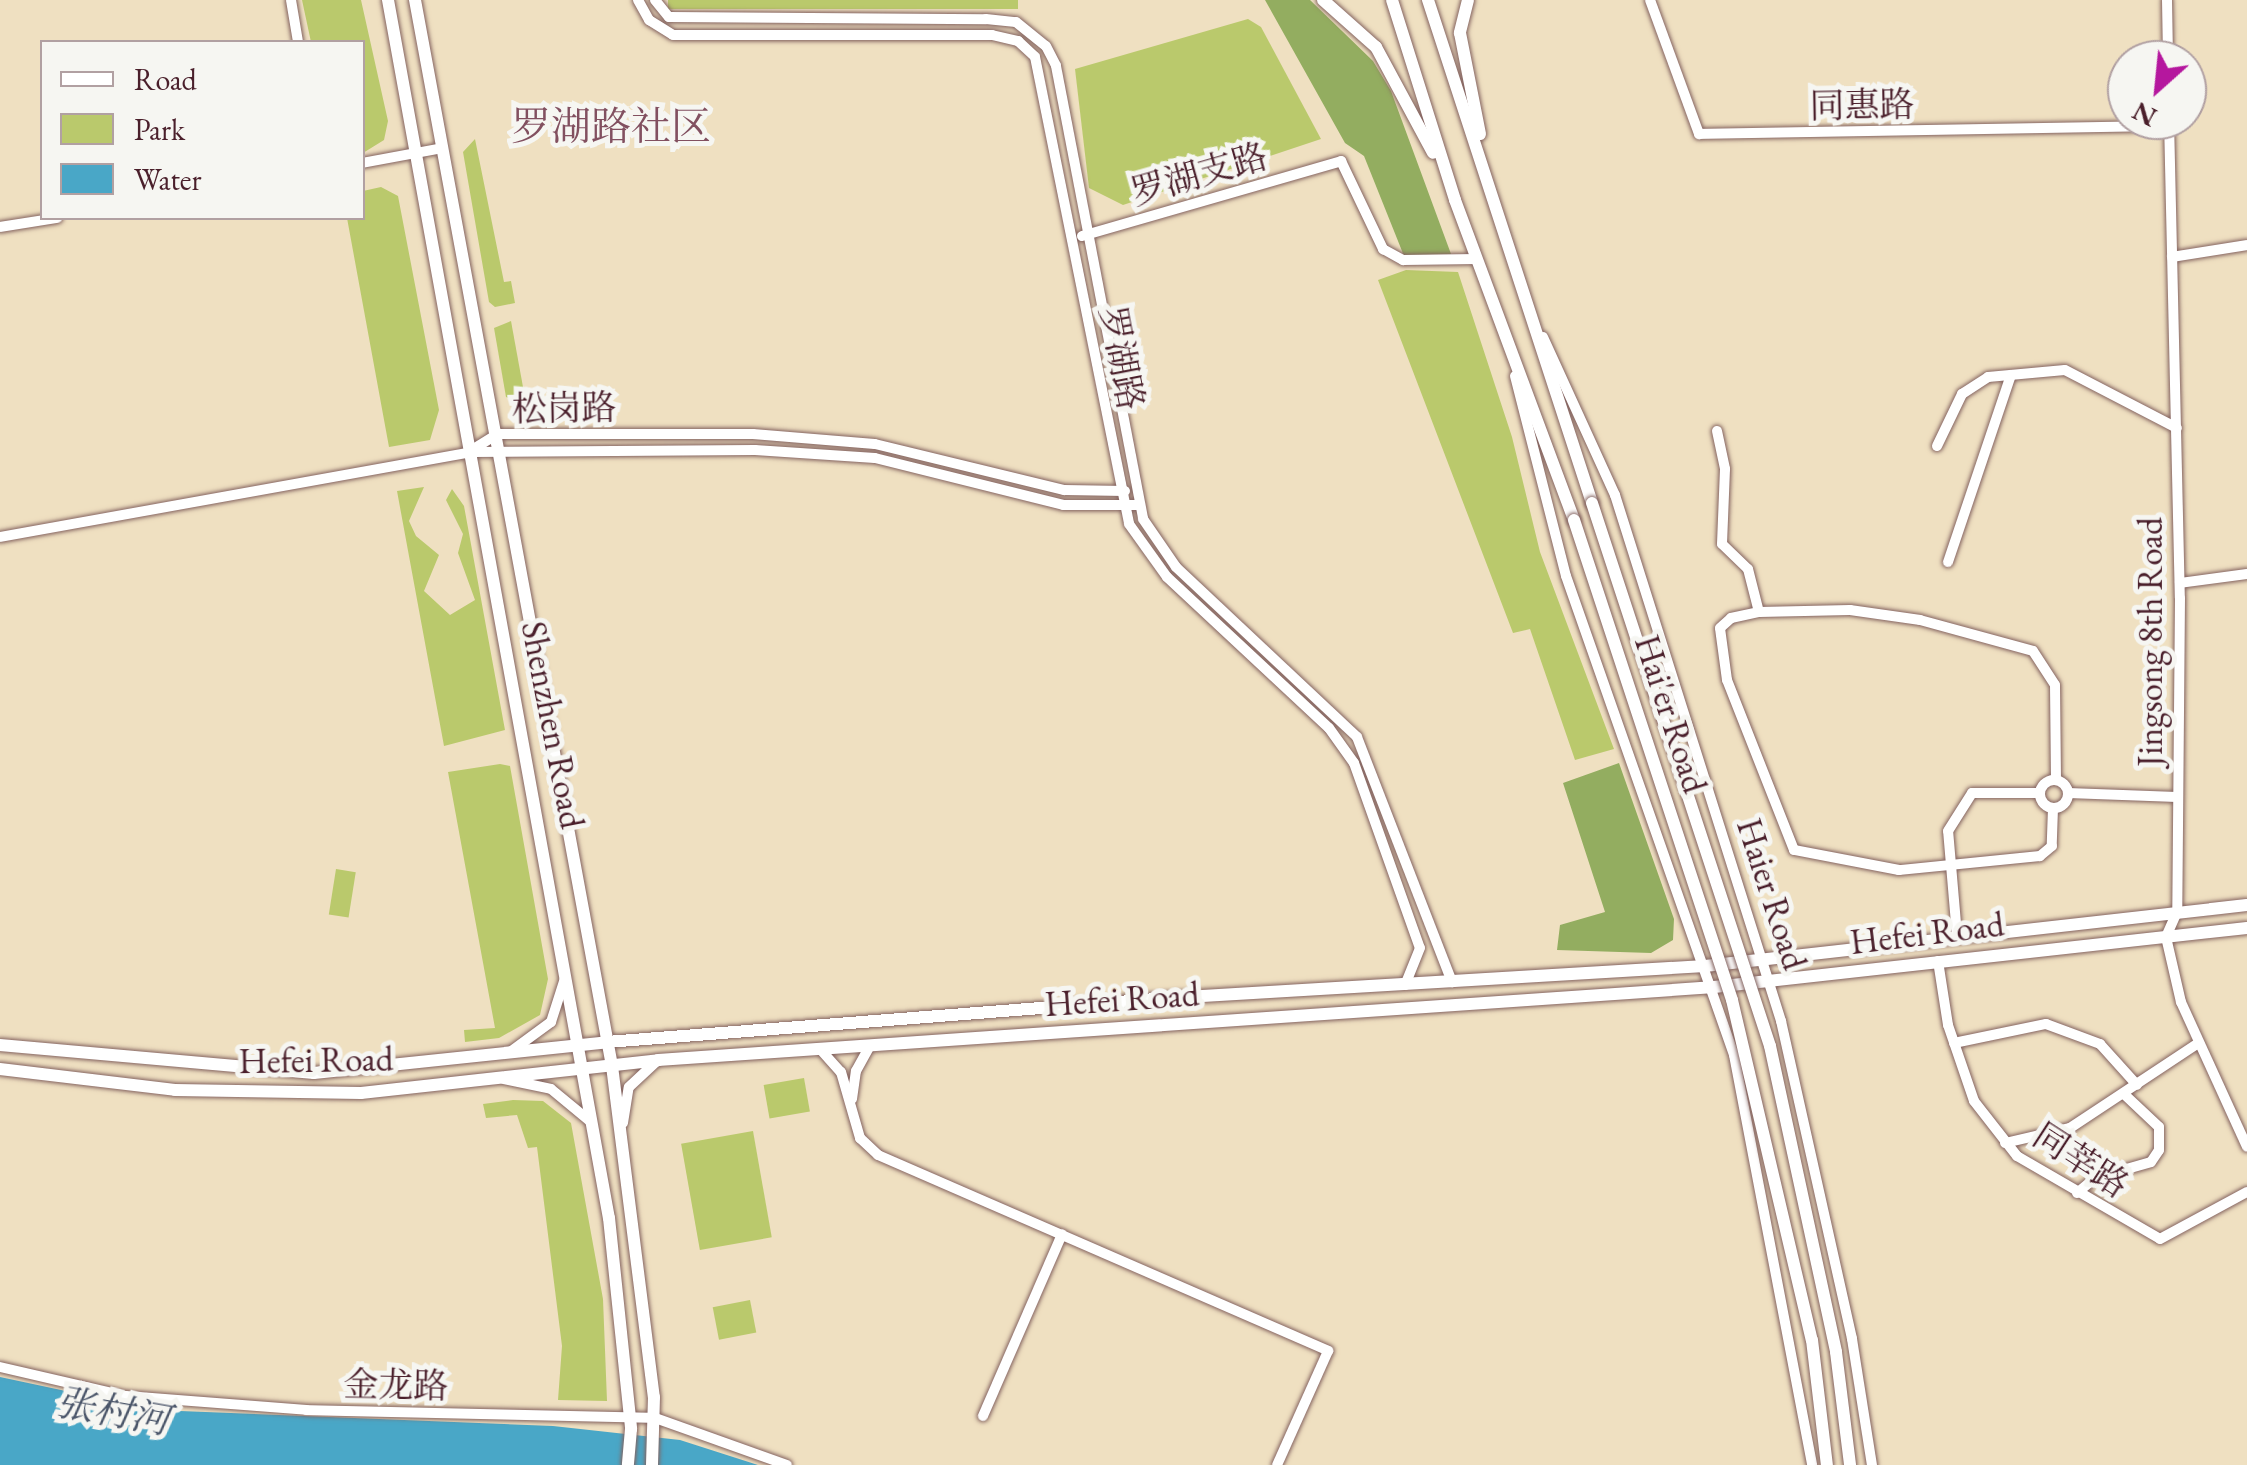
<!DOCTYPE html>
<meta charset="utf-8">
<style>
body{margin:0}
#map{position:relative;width:2247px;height:1465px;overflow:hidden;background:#efe0c1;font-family:"EB Garamond","Noto Serif SC",serif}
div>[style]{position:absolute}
.green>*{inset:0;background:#bac96c;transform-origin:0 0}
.forest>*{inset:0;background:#93ad60}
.water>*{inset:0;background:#49a7c7}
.roads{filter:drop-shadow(0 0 2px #846360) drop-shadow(0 0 2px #846360)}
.minor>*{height:10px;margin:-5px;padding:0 5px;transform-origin:5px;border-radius:5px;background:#fff}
.minor>.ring{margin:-5px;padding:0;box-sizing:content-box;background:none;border:10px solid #fff;border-radius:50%}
.major>*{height:12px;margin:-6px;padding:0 6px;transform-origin:6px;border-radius:6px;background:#fff}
.bridges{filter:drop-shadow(0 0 2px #846360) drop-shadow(0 0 2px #846360)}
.major-bridge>*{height:12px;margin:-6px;padding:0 6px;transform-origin:6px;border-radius:6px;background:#fff}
span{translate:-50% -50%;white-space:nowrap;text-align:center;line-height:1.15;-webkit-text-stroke:10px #f6f6f2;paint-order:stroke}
.street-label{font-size:35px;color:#4a1f2b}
.water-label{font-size:38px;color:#4a5569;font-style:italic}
.quarter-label{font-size:40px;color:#825060}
.legend{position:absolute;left:40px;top:40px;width:325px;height:180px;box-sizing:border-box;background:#f6f6f2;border:2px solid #b1a0a2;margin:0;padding:12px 18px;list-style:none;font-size:30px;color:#4a1f2b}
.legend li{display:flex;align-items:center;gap:20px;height:50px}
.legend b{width:50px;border:2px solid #b1a0a2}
.north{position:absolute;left:2107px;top:40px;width:100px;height:100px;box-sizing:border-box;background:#f6f6f2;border:2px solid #b1a0a2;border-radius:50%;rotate:207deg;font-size:28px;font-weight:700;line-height:40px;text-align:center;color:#4a1f2b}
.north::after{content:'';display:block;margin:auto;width:35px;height:45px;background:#b5179e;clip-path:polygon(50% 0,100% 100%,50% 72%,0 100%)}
</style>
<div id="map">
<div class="green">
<div style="clip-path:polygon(302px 0,361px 0,388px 121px,384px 140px,363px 153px,362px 42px,311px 42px)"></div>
<div style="left:668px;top:0;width:350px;height:9px"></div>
<div style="clip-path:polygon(1248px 19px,1261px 27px,1321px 139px,1123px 205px,1089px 188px,1075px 69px)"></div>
<div style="clip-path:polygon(475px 139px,504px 282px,511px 281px,515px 303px,495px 307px,489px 302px,463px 152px)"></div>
<div style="clip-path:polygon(381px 187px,398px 196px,439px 410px,430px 440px,389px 447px,347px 218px,362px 218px,363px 191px)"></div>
<div style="clip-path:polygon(1406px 270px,1458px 272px,1512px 437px,1540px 552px,1614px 749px,1575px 760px,1530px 629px,1513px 633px,1378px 280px)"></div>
<div style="clip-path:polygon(511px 321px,525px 398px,513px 400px,506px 397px,494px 328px)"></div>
<div style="clip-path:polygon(424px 487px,409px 521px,416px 536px,439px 555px,424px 591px,450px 615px,475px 600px,458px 553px,463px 534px,446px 500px,452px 489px,464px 506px,505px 730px,444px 746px,397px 491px)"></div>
<div style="clip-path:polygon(500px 764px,510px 766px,548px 979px,540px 1015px,499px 1038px,465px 1042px,464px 1030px,495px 1028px,448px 772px)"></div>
<div style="left:336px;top:869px;width:20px;height:46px;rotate:9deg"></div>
<div style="left:804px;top:1078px;width:34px;height:41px;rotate:80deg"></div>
<div style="clip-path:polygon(513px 1100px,543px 1101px,571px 1123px,603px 1299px,607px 1401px,558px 1400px,562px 1346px,537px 1147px,528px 1148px,517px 1115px,486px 1118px,483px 1104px)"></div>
<div style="left:753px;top:1131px;width:108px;height:73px;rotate:80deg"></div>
<div style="left:750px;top:1300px;width:33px;height:38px;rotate:79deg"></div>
</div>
<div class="forest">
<div style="clip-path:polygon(1265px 0,1310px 0,1373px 61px,1391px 91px,1451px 254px,1404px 256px,1364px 156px,1345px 143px)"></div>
<div style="clip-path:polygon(1619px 763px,1674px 919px,1673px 940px,1651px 953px,1557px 950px,1560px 925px,1605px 912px,1563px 783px)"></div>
</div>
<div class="water">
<div style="clip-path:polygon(0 1377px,155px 1410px,553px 1426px,680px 1440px,758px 1465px,0 1465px)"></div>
</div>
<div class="roads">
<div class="minor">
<div style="left:291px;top:0;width:43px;rotate:80.5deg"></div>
<div style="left:638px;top:0;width:23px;rotate:61deg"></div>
<div style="left:649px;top:20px;width:28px;rotate:32deg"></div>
<div style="left:673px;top:35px;width:319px"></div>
<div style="left:992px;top:35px;width:27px;rotate:13deg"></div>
<div style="left:1018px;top:41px;width:23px;rotate:43deg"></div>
<div style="left:1035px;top:57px;width:476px;rotate:78.6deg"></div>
<div style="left:1129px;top:524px;width:65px;rotate:54.4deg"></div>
<div style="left:1167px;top:577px;width:221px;rotate:43deg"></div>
<div style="left:1329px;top:728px;width:43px;rotate:54.5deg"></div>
<div style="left:1354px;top:763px;width:196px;rotate:70.4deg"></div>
<div style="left:1420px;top:948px;width:40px;rotate:112deg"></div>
<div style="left:655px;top:0;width:22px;rotate:51deg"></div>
<div style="left:669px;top:17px;width:317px;rotate:0.4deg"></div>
<div style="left:986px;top:19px;width:30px;rotate:6deg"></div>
<div style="left:1016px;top:22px;width:38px;rotate:39deg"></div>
<div style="left:1046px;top:46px;width:22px;rotate:63deg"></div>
<div style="left:1056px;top:66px;width:461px;rotate:79.1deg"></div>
<div style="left:1143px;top:519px;width:58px;rotate:55.5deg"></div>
<div style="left:1176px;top:567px;width:248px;rotate:43.2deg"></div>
<div style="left:1357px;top:737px;width:263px;rotate:68.8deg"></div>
<div style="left:1650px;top:0;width:143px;rotate:69.9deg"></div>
<div style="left:1699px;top:134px;width:470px;rotate:-1deg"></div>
<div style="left:2167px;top:0;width:60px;rotate:89deg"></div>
<div style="left:2169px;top:120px;width:478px;rotate:88.7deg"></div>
<div style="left:2180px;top:598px;width:314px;rotate:90.5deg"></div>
<div style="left:2177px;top:912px;width:27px;rotate:114deg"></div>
<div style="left:2166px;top:937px;width:67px;rotate:77deg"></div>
<div style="left:2181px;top:1002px;width:159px;rotate:65.5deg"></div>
<div style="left:362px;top:163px;width:82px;rotate:-10.5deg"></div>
<div style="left:0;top:227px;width:58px;rotate:-9deg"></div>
<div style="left:1082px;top:236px;width:270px;rotate:-16.1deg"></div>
<div style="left:1341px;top:161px;width:98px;rotate:64.5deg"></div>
<div style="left:1383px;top:249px;width:23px;rotate:29deg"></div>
<div style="left:1403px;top:260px;width:74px;rotate:-0.8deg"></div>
<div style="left:2172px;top:257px;width:76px;rotate:-9.1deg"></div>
<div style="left:1543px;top:337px;width:174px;rotate:65.5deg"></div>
<div style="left:1615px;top:495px;width:552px;rotate:72.48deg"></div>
<div style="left:1781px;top:1021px;width:326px;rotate:77.4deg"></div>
<div style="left:1852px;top:1339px;width:128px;rotate:81deg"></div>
<div style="left:1515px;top:376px;width:206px;rotate:75.7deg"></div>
<div style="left:1566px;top:576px;width:508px;rotate:70.67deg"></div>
<div style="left:1734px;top:1055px;width:417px;rotate:79.2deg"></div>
<div style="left:1717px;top:431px;width:39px;rotate:78deg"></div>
<div style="left:1725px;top:469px;width:75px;rotate:92.3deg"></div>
<div style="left:1722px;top:544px;width:36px;rotate:44deg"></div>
<div style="left:1748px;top:569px;width:44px;rotate:75.7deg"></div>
<div style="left:1937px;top:446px;width:58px;rotate:-64.3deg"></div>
<div style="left:1962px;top:394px;width:31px;rotate:-33deg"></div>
<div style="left:1988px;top:377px;width:77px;rotate:-5.2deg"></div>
<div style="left:2065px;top:370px;width:126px;rotate:27.4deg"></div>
<div style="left:473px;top:452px;width:282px;rotate:-0.4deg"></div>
<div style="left:755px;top:450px;width:120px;rotate:3.8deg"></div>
<div style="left:875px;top:458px;width:194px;rotate:14deg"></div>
<div style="left:1063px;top:505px;width:75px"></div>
<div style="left:0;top:537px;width:474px;rotate:-10.2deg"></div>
<div style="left:467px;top:453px;width:36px;rotate:-32deg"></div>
<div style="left:498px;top:434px;width:255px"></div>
<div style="left:753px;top:434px;width:122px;rotate:4.7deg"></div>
<div style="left:875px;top:444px;width:195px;rotate:13.7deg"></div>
<div style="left:1064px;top:490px;width:61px;rotate:0.9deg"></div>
<div style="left:1948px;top:562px;width:197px;rotate:-71.4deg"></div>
<div style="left:2180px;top:583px;width:68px;rotate:-7.7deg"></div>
<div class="ring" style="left:2040px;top:780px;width:18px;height:18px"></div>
<div style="left:2068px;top:793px;width:109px;rotate:2.1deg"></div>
<div style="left:2053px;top:808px;width:38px;rotate:92deg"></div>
<div style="left:2052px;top:846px;width:16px;rotate:140deg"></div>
<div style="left:2040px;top:856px;width:142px;rotate:174.3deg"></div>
<div style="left:1899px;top:870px;width:107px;rotate:-169.2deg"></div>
<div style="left:1794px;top:850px;width:183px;rotate:-111.5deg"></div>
<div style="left:1727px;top:680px;width:52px;rotate:-97.7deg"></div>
<div style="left:1720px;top:628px;width:15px;rotate:-42deg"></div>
<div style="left:1731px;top:618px;width:29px;rotate:-12deg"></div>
<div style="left:1759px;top:612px;width:91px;rotate:-1.3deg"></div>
<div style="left:1850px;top:610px;width:71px;rotate:8.1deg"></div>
<div style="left:1920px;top:620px;width:117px;rotate:15.3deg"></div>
<div style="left:2033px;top:651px;width:40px;rotate:57.1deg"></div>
<div style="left:2055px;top:685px;width:94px;rotate:89.4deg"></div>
<div style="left:1957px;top:935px;width:104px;rotate:-94.9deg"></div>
<div style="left:1948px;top:831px;width:45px;rotate:-57.7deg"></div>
<div style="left:1972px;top:793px;width:67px"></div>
<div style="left:1938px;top:961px;width:65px;rotate:81.1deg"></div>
<div style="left:1948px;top:1025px;width:80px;rotate:71.1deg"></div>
<div style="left:1974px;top:1101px;width:70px;rotate:52deg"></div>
<div style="left:2017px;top:1156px;width:165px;rotate:30.1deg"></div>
<div style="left:2160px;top:1239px;width:99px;rotate:-28.4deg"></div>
<div style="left:1954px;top:1043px;width:94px;rotate:-11.7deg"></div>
<div style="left:2046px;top:1024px;width:58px;rotate:20.3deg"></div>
<div style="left:2100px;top:1044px;width:55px;rotate:47.9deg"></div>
<div style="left:820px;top:1049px;width:31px;rotate:48deg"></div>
<div style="left:841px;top:1072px;width:69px;rotate:73.9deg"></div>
<div style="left:860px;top:1138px;width:25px;rotate:43deg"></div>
<div style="left:878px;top:1155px;width:491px;rotate:23.5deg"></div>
<div style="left:1328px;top:1351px;width:125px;rotate:114.1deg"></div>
<div style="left:510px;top:1052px;width:51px;rotate:-36.2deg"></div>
<div style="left:551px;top:1022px;width:46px;rotate:-72.3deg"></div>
<div style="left:504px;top:1079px;width:48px;rotate:12deg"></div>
<div style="left:551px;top:1089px;width:52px;rotate:39.5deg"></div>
<div style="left:852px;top:1099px;width:28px;rotate:-82deg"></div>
<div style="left:856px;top:1071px;width:29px;rotate:-61deg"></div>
<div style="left:623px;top:1123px;width:36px;rotate:-81deg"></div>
<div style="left:629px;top:1087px;width:40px;rotate:-43deg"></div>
<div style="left:2005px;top:1143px;width:67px;rotate:-13deg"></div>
<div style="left:2070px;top:1128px;width:152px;rotate:-33.5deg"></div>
<div style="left:2077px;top:1193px;width:23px;rotate:-40deg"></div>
<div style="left:2095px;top:1178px;width:58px;rotate:-15.9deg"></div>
<div style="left:2151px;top:1162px;width:14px;rotate:-56deg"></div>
<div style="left:2159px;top:1150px;width:23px;rotate:-90deg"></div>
<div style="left:2159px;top:1127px;width:48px;rotate:-136.7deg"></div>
<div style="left:0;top:1367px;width:129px;rotate:13deg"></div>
<div style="left:126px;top:1396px;width:181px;rotate:4.4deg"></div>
<div style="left:306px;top:1410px;width:349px;rotate:1.3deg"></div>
<div style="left:655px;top:1418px;width:140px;rotate:19.6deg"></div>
<div style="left:983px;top:1416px;width:198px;rotate:-66.5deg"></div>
</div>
<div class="major">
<div style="left:388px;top:0;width:1238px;rotate:79.72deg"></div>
<div style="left:609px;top:1218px;width:212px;rotate:84deg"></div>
<div style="left:631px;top:1429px;width:36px;rotate:95deg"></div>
<div style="left:415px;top:0;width:1084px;rotate:79.53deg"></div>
<div style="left:612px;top:1066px;width:334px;rotate:82.8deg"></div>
<div style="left:654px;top:1397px;width:68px;rotate:91.7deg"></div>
<div style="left:1323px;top:0;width:71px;rotate:41.6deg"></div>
<div style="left:1376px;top:47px;width:120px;rotate:61.7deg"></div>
<div style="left:1392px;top:0;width:210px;rotate:72.5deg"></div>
<div style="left:1455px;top:200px;width:341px;rotate:69.6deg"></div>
<div style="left:1428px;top:0;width:529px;rotate:71.94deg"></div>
<div style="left:1468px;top:0;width:34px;rotate:104deg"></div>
<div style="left:1460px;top:33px;width:103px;rotate:78.8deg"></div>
<div style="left:0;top:1045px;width:315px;rotate:5.1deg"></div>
<div style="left:314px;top:1073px;width:295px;rotate:-6deg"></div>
<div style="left:607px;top:1042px;width:564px;rotate:-4.48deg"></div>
<div style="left:1169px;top:998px;width:537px;rotate:-3.42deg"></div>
<div style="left:1705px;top:966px;width:545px;rotate:-6.42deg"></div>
<div style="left:0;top:1069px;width:176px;rotate:6.8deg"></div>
<div style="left:175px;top:1090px;width:186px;rotate:0.9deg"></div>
<div style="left:361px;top:1093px;width:299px;rotate:-6.3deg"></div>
<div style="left:658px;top:1060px;width:1059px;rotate:-3.95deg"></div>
<div style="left:1714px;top:987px;width:536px;rotate:-6.32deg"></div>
</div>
</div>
<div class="bridges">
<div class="major-bridge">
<div style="left:1592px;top:503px;width:571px;rotate:71.85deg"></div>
<div style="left:1770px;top:1046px;width:313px;rotate:77.8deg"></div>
<div style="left:1836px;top:1352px;width:114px;rotate:82.9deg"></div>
<div style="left:1574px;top:520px;width:505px;rotate:71.78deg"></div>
<div style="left:1732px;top:1000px;width:349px;rotate:76.8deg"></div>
<div style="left:1812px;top:1340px;width:126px;rotate:83.2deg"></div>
</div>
</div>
<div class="street-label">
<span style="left:1862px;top:105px;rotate:-1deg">同惠路</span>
<span style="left:1199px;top:174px;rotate:-16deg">罗湖支路</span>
<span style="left:1122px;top:358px;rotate:79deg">罗湖路</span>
<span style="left:564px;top:408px;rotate:-1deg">松岗路</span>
<span style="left:2150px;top:642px;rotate:-90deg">Jingsong 8th Road</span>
<span style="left:1671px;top:714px;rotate:72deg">Hai'er Road</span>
<span style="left:553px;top:725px;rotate:79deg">Shenzhen Road</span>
<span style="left:1772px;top:894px;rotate:72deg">Haier Road</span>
<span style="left:1927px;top:933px;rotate:-7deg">Hefei Road</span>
<span style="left:1122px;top:999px;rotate:-4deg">Hefei Road</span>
<span style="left:316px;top:1060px;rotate:-1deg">Hefei Road</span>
<span style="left:2081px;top:1160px;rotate:33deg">同莘路</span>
<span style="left:396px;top:1385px;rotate:1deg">金龙路</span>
</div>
<div class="water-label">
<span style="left:113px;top:1411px;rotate:10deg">张村河</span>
</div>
<div class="quarter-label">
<span style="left:611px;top:126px">罗湖路社区</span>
</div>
<ul class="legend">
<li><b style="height:12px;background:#fff"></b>Road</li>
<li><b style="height:28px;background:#bac96c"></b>Park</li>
<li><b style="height:28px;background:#49a7c7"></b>Water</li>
</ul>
<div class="north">N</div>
</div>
